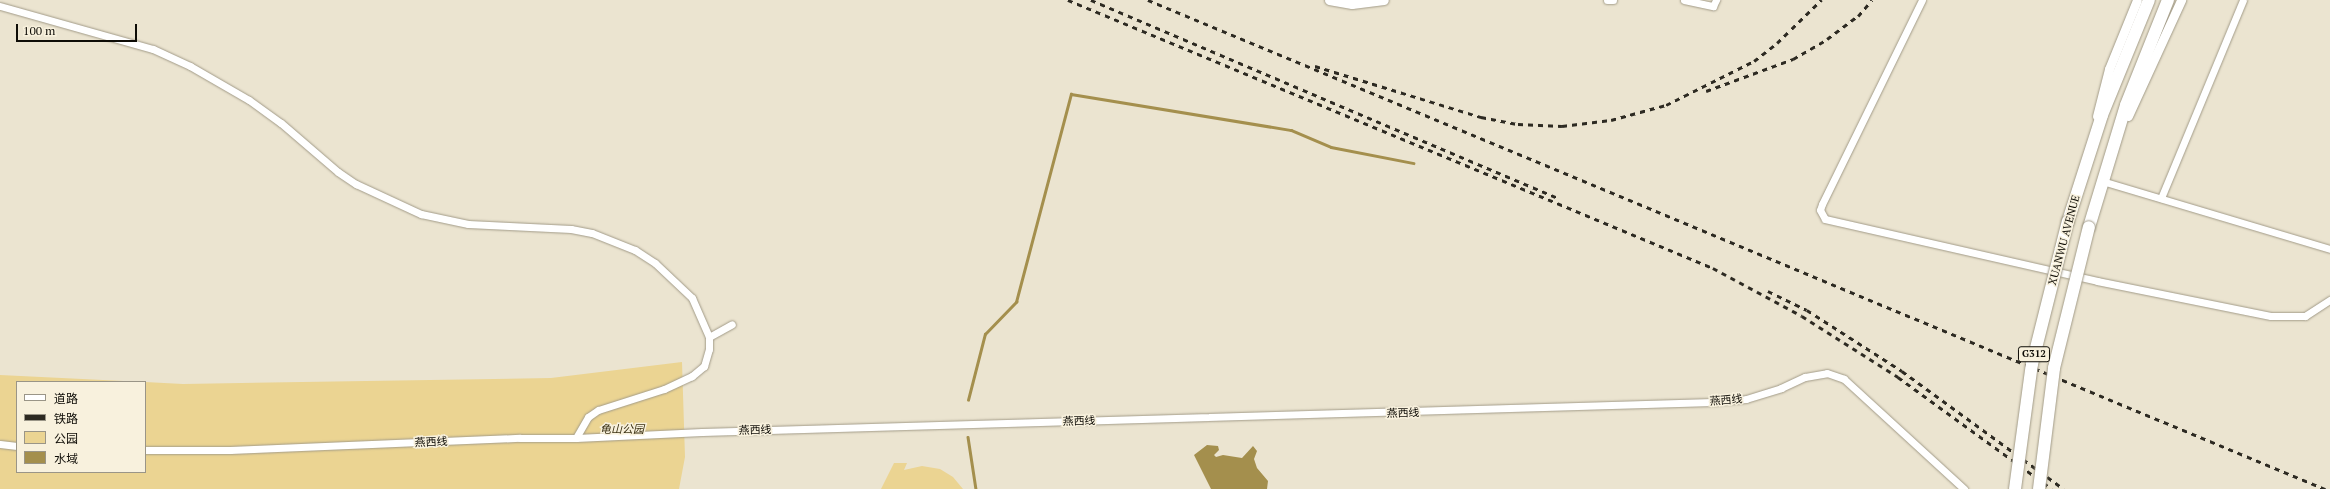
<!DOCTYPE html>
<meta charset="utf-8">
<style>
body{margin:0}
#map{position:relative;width:2330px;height:489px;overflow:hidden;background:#ebe4d0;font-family:"PT Serif","Noto Sans SC",serif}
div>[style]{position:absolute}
.green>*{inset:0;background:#ebd492}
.water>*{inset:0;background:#a48f4d}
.stream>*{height:2.5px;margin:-1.25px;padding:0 1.25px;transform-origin:1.25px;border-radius:1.25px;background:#a48f4d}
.roads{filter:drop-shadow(0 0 1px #a29b88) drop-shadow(0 0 1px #a29b88)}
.street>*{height:7px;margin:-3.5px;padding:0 3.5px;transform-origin:3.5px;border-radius:3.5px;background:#fff}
.secondary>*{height:9px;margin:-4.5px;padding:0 4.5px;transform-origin:4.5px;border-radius:4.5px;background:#fff}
.highway>*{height:12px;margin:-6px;padding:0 6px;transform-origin:6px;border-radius:6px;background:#fff}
.rail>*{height:2.5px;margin-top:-1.25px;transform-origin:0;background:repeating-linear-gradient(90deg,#2d2a22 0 5px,transparent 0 10px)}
.bridges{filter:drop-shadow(0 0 1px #a29b88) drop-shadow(0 0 1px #a29b88)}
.highway-bridge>*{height:12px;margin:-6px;padding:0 6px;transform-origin:6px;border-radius:6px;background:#fff}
span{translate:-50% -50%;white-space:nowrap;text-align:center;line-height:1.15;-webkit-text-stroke:3px #f8f1dd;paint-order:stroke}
.shield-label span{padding:1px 3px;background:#f8f1dd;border:1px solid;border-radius:3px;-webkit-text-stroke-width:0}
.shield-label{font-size:10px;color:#0e0c06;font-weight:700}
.street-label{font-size:11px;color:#0e0c06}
.park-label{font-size:11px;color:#3a3012;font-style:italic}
.legend{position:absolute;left:16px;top:381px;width:130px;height:92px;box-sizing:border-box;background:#f8f1dd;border:1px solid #9a9587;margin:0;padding:5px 7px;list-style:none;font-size:12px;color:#0e0c06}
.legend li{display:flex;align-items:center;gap:8px;height:20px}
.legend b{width:20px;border:1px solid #9a9587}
.scale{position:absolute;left:16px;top:24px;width:121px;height:18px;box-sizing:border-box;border:2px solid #0e0c06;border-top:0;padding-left:5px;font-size:12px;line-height:14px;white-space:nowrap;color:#0e0c06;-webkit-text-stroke:3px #f8f1dd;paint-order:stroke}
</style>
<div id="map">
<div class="green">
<div style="clip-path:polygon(682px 362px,685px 457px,679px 489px,0 489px,0 375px,144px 382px,17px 382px,17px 472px,145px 472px,145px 382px,183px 384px,551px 378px)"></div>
<div style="clip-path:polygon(894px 463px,907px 463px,904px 470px,922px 466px,940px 469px,953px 477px,963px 489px,881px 489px)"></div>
</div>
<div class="water">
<div style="clip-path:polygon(1207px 445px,1218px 446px,1219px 450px,1214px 455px,1216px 457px,1223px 455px,1242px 458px,1253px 446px,1257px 451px,1254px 459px,1257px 468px,1268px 481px,1267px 489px,1211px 489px,1194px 455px)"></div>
</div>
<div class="stream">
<div style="left:968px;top:400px;width:68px;rotate:-75.6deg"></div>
<div style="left:985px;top:334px;width:45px;rotate:-45.9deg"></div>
<div style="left:1016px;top:302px;width:215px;rotate:-75.2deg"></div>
<div style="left:1071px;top:94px;width:223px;rotate:9.3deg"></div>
<div style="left:1291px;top:130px;width:43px;rotate:23deg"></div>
<div style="left:1331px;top:147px;width:84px;rotate:11deg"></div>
<div style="left:968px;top:437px;width:53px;rotate:81.3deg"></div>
</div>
<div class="roads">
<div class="street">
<div style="left:1607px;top:0;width:6px"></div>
<div style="left:1684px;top:0;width:30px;rotate:12deg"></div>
<div style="left:1713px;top:6px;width:7px;rotate:-63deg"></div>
<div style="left:1922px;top:0;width:227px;rotate:116.1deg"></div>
<div style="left:1822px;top:204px;width:6px;rotate:108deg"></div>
<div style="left:1820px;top:210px;width:10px;rotate:61deg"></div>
<div style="left:1825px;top:219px;width:279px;rotate:12.8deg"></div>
<div style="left:2097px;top:281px;width:177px;rotate:11.4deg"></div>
<div style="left:2271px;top:316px;width:34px"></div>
<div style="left:2305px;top:316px;width:30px;rotate:-33deg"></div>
<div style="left:0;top:6px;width:159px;rotate:15.7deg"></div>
<div style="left:153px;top:49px;width:41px;rotate:24.7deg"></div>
<div style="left:190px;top:66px;width:68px;rotate:30deg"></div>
<div style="left:249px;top:100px;width:39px;rotate:36deg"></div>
<div style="left:281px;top:123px;width:75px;rotate:40.7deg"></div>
<div style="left:338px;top:172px;width:22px;rotate:34deg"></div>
<div style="left:356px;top:184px;width:72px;rotate:24.8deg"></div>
<div style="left:421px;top:214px;width:48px;rotate:12deg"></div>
<div style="left:468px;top:224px;width:103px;rotate:2.8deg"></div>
<div style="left:571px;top:229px;width:21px;rotate:11deg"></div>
<div style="left:592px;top:233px;width:46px;rotate:21.6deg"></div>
<div style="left:635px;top:250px;width:24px;rotate:33deg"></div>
<div style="left:655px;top:263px;width:51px;rotate:43.4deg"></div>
<div style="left:692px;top:298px;width:43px;rotate:66.4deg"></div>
<div style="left:709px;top:337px;width:12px;rotate:90deg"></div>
<div style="left:709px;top:349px;width:18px;rotate:106deg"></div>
<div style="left:704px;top:366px;width:16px;rotate:140deg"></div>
<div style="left:692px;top:376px;width:31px;rotate:155deg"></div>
<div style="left:664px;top:389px;width:69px;rotate:162.3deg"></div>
<div style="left:598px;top:410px;width:12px;rotate:145deg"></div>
<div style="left:588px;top:417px;width:24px;rotate:120deg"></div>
<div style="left:2102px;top:181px;width:238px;rotate:16.6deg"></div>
<div style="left:2161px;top:198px;width:214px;rotate:-67.5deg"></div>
<div style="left:709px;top:337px;width:26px;rotate:-29deg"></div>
<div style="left:0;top:444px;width:17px;rotate:7deg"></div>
<div style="left:145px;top:450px;width:85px"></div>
<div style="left:230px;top:450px;width:290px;rotate:-2.4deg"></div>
<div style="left:520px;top:438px;width:56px"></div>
<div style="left:576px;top:438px;width:126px;rotate:-2.7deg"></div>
<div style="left:702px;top:432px;width:1011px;rotate:-1.7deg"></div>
<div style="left:1713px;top:402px;width:33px;rotate:-5deg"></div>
<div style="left:1746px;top:399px;width:37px;rotate:-17deg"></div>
<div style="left:1781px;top:388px;width:26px;rotate:-25deg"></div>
<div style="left:1805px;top:377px;width:22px;rotate:-10deg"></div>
<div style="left:1827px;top:373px;width:18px;rotate:19deg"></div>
<div style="left:1844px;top:379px;width:163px;rotate:42.5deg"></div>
</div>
<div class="secondary">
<div style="left:1329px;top:0;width:23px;rotate:10deg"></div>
<div style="left:1352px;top:4px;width:32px;rotate:-7deg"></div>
<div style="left:2097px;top:116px;width:49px;rotate:-75.7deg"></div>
<div style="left:2109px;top:69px;width:74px;rotate:-67.9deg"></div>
<div style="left:2128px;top:116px;width:128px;rotate:-65.4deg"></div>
</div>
<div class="highway">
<div style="left:2068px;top:221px;width:111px;rotate:-72.2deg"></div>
<div style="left:2102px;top:115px;width:124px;rotate:-67.8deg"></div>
<div style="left:2089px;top:227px;width:127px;rotate:-73.1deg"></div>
<div style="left:2126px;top:105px;width:113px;rotate:-68.2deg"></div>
</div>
</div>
<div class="rail">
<div style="left:1068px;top:0;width:698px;rotate:22.56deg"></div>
<div style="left:1713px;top:268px;width:101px;rotate:28.3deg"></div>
<div style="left:1802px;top:316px;width:114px;rotate:32.4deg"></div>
<div style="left:1898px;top:377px;width:190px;rotate:36deg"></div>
<div style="left:1091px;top:0;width:507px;rotate:22.98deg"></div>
<div style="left:1148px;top:0;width:1275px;rotate:22.56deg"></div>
<div style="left:1315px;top:66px;width:174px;rotate:17.1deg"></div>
<div style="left:1481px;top:117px;width:38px;rotate:11deg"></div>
<div style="left:1518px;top:124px;width:44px;rotate:2.6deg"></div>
<div style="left:1562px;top:126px;width:49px;rotate:-7deg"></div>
<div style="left:1611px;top:120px;width:57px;rotate:-15.3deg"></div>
<div style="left:1666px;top:105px;width:98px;rotate:-26.6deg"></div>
<div style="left:1754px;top:61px;width:29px;rotate:-38deg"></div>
<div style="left:1777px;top:43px;width:62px;rotate:-44.3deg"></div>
<div style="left:1706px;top:91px;width:93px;rotate:-20.2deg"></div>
<div style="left:1793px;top:59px;width:39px;rotate:-30deg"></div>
<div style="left:1827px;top:39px;width:39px;rotate:-37deg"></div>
<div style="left:1858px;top:16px;width:21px;rotate:-49deg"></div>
<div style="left:1768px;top:291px;width:43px;rotate:26deg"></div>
<div style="left:1807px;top:310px;width:113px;rotate:32.7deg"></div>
<div style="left:1902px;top:371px;width:200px;rotate:36.1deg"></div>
</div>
<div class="bridges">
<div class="highway-bridge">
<div style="left:2015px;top:489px;width:126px;rotate:-82.3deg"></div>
<div style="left:2032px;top:364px;width:147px;rotate:-75.9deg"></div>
<div style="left:2039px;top:489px;width:122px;rotate:-82.9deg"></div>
<div style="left:2054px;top:368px;width:145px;rotate:-76.1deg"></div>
</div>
</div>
<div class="shield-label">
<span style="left:2034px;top:354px">G312</span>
</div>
<div class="street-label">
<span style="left:2064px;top:240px;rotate:-75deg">XUANWU AVENUE</span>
<span style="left:1726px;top:400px;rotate:-5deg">燕西线</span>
<span style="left:1403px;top:413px;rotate:-2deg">燕西线</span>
<span style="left:1079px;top:421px;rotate:-2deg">燕西线</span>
<span style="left:755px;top:430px;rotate:-2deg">燕西线</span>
<span style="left:431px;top:442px;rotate:-3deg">燕西线</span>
</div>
<div class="park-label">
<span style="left:622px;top:429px">龟山公园</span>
</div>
<ul class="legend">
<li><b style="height:5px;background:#fff"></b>道路</li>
<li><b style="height:5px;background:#2d2a22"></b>铁路</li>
<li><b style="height:11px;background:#ebd492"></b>公园</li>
<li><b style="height:11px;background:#a48f4d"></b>水域</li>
</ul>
<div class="scale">100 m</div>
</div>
